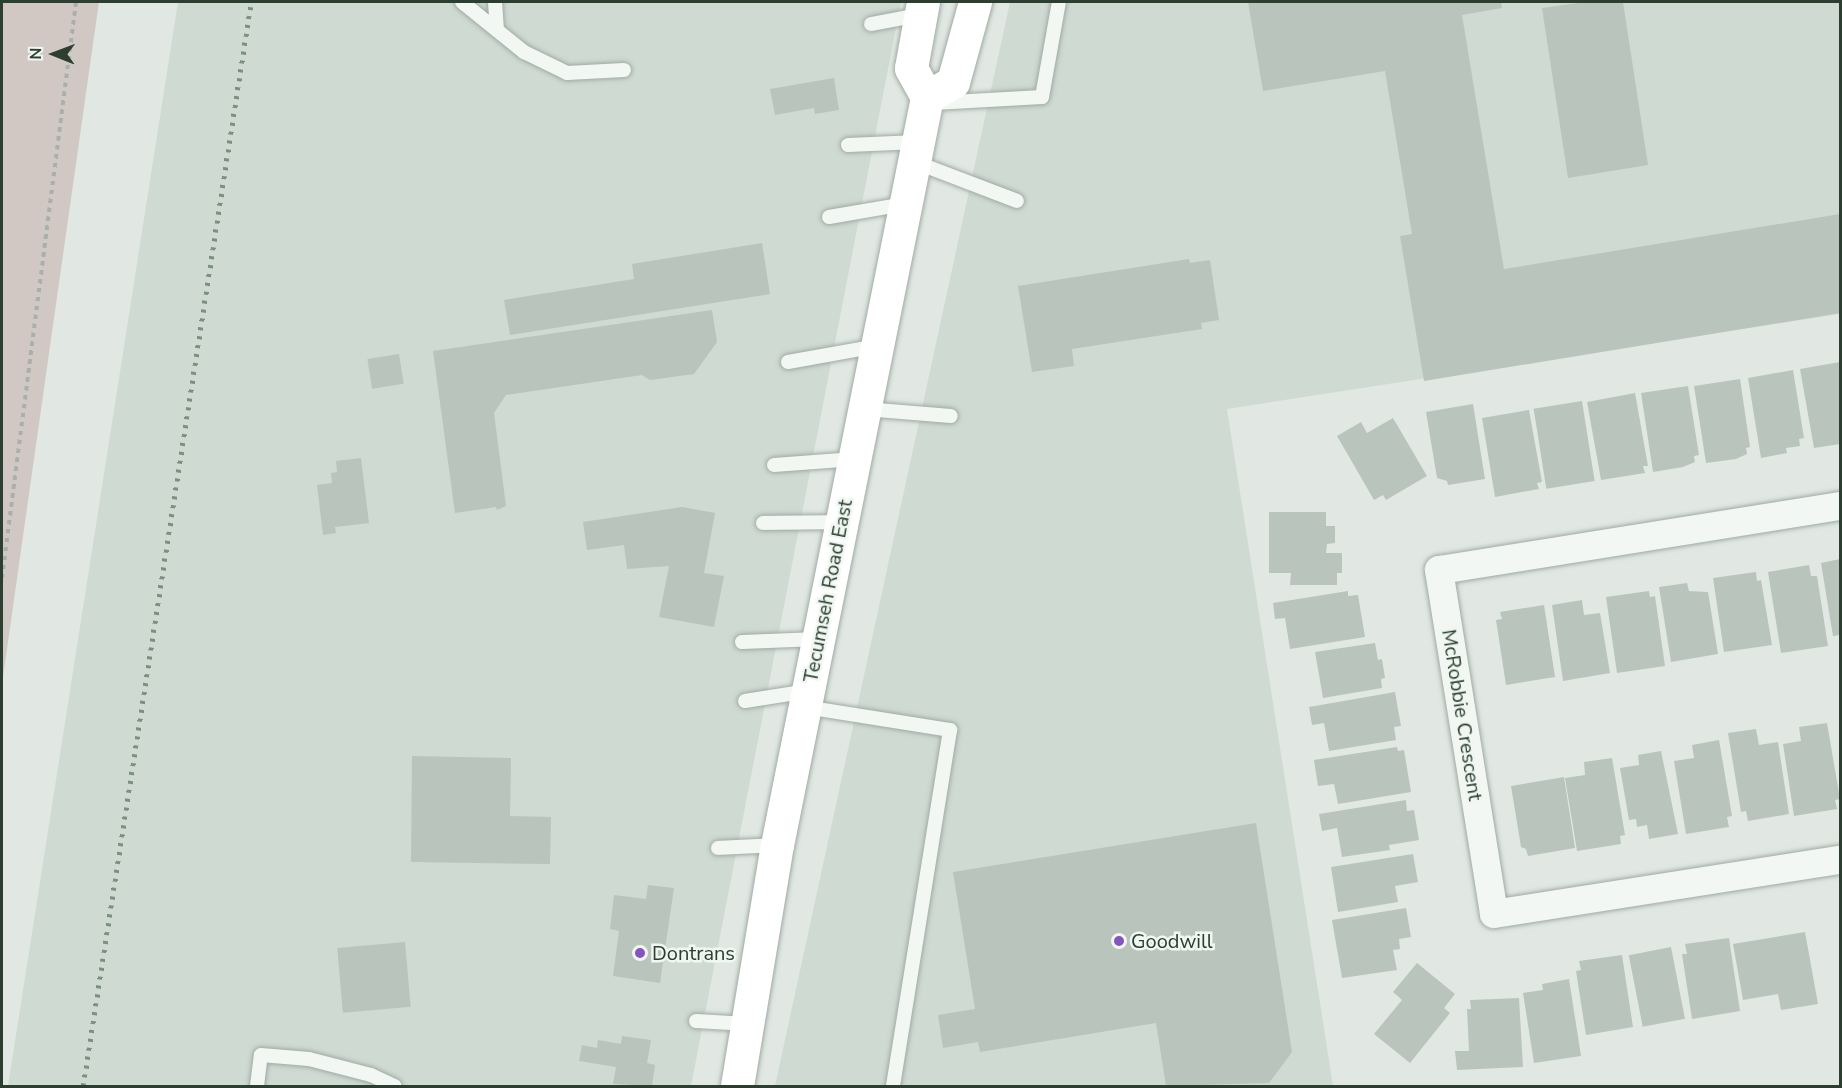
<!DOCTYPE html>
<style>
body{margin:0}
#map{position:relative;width:1842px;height:1088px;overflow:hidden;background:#e1e8e3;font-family:"Nunito Sans",sans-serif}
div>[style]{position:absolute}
.built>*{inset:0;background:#cfdad2}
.green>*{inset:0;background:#d1c8c3}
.building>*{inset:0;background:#b9c4bc;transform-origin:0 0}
.path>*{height:4px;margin-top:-2px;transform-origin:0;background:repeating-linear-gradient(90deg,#a7b1aa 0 4.5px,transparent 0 9px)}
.roads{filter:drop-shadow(0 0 2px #9faba3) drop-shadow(0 0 2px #9faba3)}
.lane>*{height:14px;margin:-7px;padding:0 7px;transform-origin:7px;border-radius:7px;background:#f3f7f4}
.street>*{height:28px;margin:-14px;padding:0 14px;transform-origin:14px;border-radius:14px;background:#f3f7f4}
.secondary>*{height:33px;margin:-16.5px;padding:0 16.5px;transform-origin:16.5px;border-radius:16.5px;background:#fff}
.rail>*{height:4.5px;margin-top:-2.25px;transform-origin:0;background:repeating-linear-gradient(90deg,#7c9081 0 3px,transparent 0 9px)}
.dots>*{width:16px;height:16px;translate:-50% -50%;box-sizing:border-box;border:3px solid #f0f6f1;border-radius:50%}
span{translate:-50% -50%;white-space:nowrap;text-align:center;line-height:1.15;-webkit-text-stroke:5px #f0f6f1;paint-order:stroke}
.street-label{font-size:20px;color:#2b3e30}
.poi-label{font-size:20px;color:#2b3e30}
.left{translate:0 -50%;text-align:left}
.frame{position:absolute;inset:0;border:3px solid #2b3e30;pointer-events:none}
.north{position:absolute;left:24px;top:24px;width:60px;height:60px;-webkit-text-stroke:4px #f0f6f1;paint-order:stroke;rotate:271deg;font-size:16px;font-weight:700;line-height:24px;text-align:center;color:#2b3e30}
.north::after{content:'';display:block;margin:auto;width:21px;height:27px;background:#2b3e30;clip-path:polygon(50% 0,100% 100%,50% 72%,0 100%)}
</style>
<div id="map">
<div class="built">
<div style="clip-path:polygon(178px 2px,901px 2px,691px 1086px,8px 1086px)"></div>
<div style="clip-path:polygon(1010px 2px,1840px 2px,1840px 314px,1227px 409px,1333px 1086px,775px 1086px)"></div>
</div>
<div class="green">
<div style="clip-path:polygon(2px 2px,99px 2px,2px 684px)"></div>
</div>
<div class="building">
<div style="clip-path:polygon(1248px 2px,1501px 2px,1502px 8px,1462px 15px,1504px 269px,1840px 214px,1840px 313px,1424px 381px,1400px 236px,1412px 234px,1385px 71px,1263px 91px)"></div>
<div style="clip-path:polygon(1585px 2px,1623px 2px,1648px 165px,1568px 178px,1542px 8px)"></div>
<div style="clip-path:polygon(834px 78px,839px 110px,815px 114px,814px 108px,775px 115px,770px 89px)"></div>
<div style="clip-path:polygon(762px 243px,770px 294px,510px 335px,504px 300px,634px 279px,632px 264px)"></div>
<div style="clip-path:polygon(1189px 259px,1190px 263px,1210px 260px,1219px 320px,1201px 323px,1202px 329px,1072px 349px,1074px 366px,1032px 372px,1018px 286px)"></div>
<div style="clip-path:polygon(712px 310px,717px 342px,694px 374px,650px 380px,642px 375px,506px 395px,494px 413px,506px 506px,497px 510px,496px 507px,455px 513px,433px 351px)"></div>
<div style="left:399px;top:354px;width:30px;height:32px;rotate:81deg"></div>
<div style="clip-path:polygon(1840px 362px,1840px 444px,1814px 448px,1800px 369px)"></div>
<div style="clip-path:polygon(1793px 370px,1804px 438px,1799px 439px,1800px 446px,1786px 448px,1787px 453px,1761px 458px,1748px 378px)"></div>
<div style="clip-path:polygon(1740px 379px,1750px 447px,1746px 448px,1747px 454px,1736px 459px,1706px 463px,1694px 386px)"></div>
<div style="clip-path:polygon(1688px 386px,1699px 455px,1694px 456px,1695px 462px,1683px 467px,1653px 472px,1641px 393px)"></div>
<div style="clip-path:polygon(1635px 393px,1648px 466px,1643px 466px,1645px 473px,1601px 480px,1587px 402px)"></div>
<div style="left:1582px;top:401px;width:81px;height:49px;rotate:81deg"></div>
<div style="clip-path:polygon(1473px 404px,1485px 479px,1448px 485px,1447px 481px,1437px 478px,1426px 412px)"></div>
<div style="clip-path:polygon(1529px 410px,1542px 482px,1537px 483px,1539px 489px,1495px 497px,1482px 418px)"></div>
<div style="clip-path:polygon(1393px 418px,1427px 476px,1386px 500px,1383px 495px,1374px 500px,1337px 436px,1361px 422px,1367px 433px)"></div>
<div style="clip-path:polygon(361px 458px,369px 523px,335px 527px,336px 533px,323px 535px,317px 485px,332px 483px,331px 473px,337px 472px,336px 461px)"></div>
<div style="clip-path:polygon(682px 507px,715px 513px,704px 573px,724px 576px,714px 627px,659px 617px,669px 566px,627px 569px,624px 545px,587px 550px,583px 522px)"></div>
<div style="clip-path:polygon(1269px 512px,1326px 512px,1326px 526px,1335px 526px,1335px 543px,1327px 544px,1326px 553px,1342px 553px,1342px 573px,1337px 573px,1337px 585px,1290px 585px,1291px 573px,1269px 573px)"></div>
<div style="clip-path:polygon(1840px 559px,1840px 635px,1833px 636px,1821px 563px)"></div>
<div style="clip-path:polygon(1809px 565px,1811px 576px,1817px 576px,1828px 646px,1781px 653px,1768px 572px)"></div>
<div style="clip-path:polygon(1756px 572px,1757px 581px,1761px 580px,1772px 645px,1724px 652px,1713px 578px)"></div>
<div style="clip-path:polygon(1687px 583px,1689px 591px,1708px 592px,1718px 654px,1671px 662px,1659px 587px)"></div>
<div style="clip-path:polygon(1348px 591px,1348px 596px,1358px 595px,1365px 637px,1290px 649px,1285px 618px,1275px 619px,1273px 603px)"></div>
<div style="clip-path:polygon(1649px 591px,1650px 597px,1655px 596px,1665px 666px,1617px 673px,1606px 597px)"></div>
<div style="clip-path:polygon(1582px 600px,1584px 615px,1600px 613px,1610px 673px,1563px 681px,1552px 605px)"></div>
<div style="clip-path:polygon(1544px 605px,1555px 677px,1506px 685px,1496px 620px,1502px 619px,1500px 612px)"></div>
<div style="clip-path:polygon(1375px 643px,1378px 660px,1382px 659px,1385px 678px,1381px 679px,1382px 688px,1323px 698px,1315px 652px)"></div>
<div style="clip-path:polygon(1395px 692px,1401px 726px,1394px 727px,1396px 740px,1329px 751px,1324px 723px,1312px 725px,1309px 707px)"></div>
<div style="clip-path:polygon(1827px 723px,1840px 799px,1835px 800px,1837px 809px,1794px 816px,1783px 744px,1801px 741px,1799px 727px)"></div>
<div style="clip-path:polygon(1756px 729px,1759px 745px,1778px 742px,1789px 814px,1748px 821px,1746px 811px,1741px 812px,1728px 733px)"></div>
<div style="clip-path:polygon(1719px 740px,1732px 816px,1727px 817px,1729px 827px,1686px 834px,1674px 761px,1694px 758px,1692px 745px)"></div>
<div style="clip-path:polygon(1397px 747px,1398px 751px,1404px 750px,1411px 792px,1338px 804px,1334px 784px,1318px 786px,1314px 760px)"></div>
<div style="clip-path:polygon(1661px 751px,1678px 834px,1649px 839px,1647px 825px,1637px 827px,1636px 819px,1629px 820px,1620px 768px,1639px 765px,1638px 755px)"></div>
<div style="clip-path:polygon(412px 756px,511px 758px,510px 816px,551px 817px,550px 864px,411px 862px)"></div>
<div style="clip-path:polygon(1612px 758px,1625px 835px,1620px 836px,1621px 844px,1577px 851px,1565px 778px,1585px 775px,1584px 762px)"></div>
<div style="clip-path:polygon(1564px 777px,1575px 848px,1528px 856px,1526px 849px,1521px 847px,1511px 786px)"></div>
<div style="clip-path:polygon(1406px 800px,1407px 811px,1414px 810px,1419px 840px,1389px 845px,1390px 850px,1342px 857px,1337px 828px,1322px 831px,1319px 814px)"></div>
<div style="clip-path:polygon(1256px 823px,1292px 1052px,1269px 1083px,1166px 1086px,1156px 1023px,980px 1052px,978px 1042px,943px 1048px,938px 1015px,975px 1009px,953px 872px)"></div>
<div style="clip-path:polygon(1413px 854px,1418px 882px,1395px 886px,1398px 902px,1338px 912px,1331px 867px)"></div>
<div style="clip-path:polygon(648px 885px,674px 888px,660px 983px,613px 976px,619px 931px,610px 929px,614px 895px,646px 899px)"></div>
<div style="clip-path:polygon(1406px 908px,1411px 937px,1399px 939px,1400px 949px,1393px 950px,1397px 970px,1342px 978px,1332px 920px)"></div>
<div style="clip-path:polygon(1805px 932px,1818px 1004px,1781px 1010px,1778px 994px,1743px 1000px,1733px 944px)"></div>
<div style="clip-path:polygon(1729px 938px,1740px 1011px,1692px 1019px,1682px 954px,1687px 954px,1685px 944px)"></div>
<div style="left:405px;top:942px;width:65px;height:68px;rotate:85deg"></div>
<div style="left:1671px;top:947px;width:73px;height:43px;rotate:79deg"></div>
<div style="clip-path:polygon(1622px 955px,1633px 1027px,1586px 1035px,1576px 971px,1581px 970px,1579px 961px)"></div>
<div style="clip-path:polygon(1417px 963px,1455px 994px,1444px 1008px,1450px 1013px,1410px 1063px,1374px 1034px,1402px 1000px,1393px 992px)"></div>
<div style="clip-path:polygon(1569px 979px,1581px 1056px,1534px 1063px,1523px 993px,1543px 990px,1542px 984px)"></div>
<div style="clip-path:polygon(1519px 998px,1523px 1067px,1457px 1070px,1455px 1051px,1469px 1051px,1467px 1009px,1471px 1009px,1470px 1000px)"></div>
<div style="clip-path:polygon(622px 1036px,651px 1040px,647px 1063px,655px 1065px,652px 1086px,613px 1084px,616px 1067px,579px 1061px,582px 1045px,597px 1048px,598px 1040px,621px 1044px)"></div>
</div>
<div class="path">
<div style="left:2px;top:578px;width:581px;rotate:-82.68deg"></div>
</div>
<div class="roads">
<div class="lane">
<div style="left:462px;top:2px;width:80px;rotate:38.9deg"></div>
<div style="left:524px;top:52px;width:48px;rotate:26deg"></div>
<div style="left:567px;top:73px;width:57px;rotate:-3deg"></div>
<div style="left:495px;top:2px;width:28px;rotate:86deg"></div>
<div style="left:871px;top:24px;width:49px;rotate:-10.6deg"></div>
<div style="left:934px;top:103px;width:108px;rotate:-3.2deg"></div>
<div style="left:1042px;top:97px;width:97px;rotate:-79.9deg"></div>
<div style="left:848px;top:145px;width:70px;rotate:-2.5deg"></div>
<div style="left:915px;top:162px;width:109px;rotate:20.9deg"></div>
<div style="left:829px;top:217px;width:76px;rotate:-9.8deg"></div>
<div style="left:788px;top:362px;width:90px;rotate:-10.2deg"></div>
<div style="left:865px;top:409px;width:86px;rotate:4.7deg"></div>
<div style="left:774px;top:465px;width:81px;rotate:-4.2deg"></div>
<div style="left:763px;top:523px;width:79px;rotate:-0.7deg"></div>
<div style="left:742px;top:642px;width:77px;rotate:-2.2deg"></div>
<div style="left:745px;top:701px;width:64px;rotate:-9deg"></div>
<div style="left:805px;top:707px;width:147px;rotate:9deg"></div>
<div style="left:950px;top:730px;width:361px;rotate:99.1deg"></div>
<div style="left:718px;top:848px;width:59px;rotate:-2.9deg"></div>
<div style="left:696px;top:1021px;width:52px;rotate:3.3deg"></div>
<div style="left:257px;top:1086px;width:31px;rotate:-83deg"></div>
<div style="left:261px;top:1055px;width:48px;rotate:4.8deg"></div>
<div style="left:309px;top:1059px;width:64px;rotate:14.5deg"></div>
<div style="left:371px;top:1075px;width:26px;rotate:25deg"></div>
</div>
<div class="street">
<div style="left:1840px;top:506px;width:406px;rotate:170.9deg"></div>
<div style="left:1439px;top:570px;width:348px;rotate:80.9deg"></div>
<div style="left:1494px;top:914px;width:350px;rotate:-8.9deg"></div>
</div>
<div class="secondary">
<div style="left:927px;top:97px;width:30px;rotate:-30deg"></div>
<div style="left:953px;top:82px;width:83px;rotate:-74.6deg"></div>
<div style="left:737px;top:1086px;width:244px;rotate:-80.6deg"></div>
<div style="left:777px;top:845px;width:763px;rotate:-78.66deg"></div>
<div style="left:927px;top:97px;width:33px;rotate:-119deg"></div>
<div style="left:911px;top:68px;width:67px;rotate:-79.7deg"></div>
</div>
</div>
<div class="rail">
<div style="left:83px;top:1086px;width:1097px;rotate:-81.19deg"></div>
</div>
<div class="dots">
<div style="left:1119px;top:941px;background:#8554bf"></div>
<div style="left:640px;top:953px;background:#8554bf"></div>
</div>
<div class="street-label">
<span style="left:828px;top:591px;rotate:-79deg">Tecumseh Road East</span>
<span style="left:1462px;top:715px;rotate:81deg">McRobbie Crescent</span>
</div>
<div class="poi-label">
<span class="left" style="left:1131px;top:941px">Goodwill</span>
<span class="left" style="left:652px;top:953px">Dontrans</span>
</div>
<div class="frame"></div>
<div class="north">N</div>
</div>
